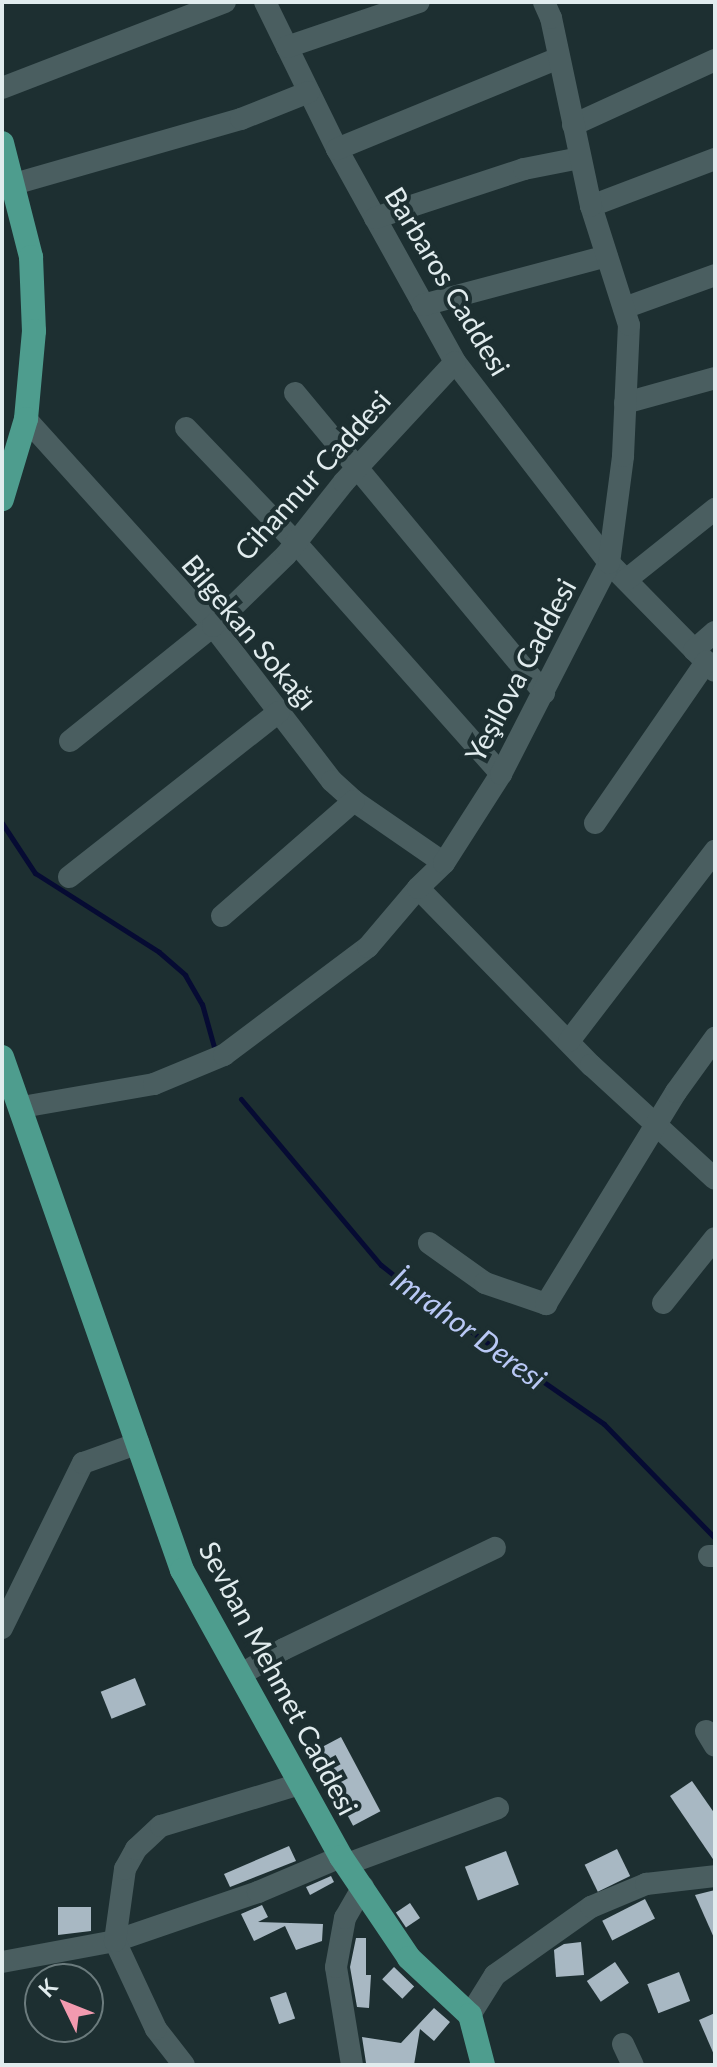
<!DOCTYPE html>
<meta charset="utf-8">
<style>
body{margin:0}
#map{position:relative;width:717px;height:2067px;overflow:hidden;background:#1d2f31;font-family:Lato,sans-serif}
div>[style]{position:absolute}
.stream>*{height:5px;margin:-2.5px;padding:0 2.5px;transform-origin:2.5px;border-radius:2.5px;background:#060b33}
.building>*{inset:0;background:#a8b8c3;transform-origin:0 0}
.minor>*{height:22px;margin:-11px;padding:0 11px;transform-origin:11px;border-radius:11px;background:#4a5e60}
.major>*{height:24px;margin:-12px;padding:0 12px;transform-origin:12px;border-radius:12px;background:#4e9d8e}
span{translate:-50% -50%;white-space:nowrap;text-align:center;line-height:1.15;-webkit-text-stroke:8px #1d2f31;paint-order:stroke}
.street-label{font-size:28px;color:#e1ecee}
.water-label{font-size:30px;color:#b9c8f5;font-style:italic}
.frame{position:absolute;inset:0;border:4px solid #e1ecee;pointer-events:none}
.north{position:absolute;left:24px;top:1963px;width:80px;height:80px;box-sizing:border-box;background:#1d2f31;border:2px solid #6b7b7d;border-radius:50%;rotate:313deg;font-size:22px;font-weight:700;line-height:32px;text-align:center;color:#e1ecee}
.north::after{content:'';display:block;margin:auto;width:28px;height:36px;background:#f29aaf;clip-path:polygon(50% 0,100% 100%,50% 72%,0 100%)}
</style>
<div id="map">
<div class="stream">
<div style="left:2px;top:823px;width:60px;rotate:56.6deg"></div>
<div style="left:35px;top:873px;width:147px;rotate:32.5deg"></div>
<div style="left:159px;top:952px;width:35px;rotate:41deg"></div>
<div style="left:185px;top:975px;width:34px;rotate:60deg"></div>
<div style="left:202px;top:1004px;width:45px;rotate:74.4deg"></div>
<div style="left:241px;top:1099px;width:217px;rotate:49.9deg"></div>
<div style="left:381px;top:1265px;width:50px;rotate:38.5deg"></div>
<div style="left:420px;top:1296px;width:224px;rotate:34.8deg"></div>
<div style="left:604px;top:1424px;width:159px;rotate:45.8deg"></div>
</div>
<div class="building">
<div style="left:135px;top:1678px;width:29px;height:37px;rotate:68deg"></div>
<div style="left:341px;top:1737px;width:84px;height:31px;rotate:62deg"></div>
<div style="clip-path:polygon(692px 1781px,715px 1814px,715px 1862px,670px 1796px)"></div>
<div style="clip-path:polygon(289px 1846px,296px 1861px,230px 1887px,224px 1874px)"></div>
<div style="left:617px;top:1849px;width:30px;height:36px;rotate:64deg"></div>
<div style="left:506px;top:1851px;width:36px;height:44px;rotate:69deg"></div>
<div style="clip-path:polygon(331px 1876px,334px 1882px,310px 1895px,306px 1887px)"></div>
<div style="clip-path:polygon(715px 1890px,715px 1940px,695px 1895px)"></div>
<div style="left:645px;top:1899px;width:22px;height:48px;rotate:63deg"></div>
<div style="left:410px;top:1903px;width:18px;height:17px;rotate:56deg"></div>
<div style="clip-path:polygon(262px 1905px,268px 1917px,258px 1922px,323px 1924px,322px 1941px,296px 1950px,285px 1926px,254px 1941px,241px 1914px)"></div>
<div style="clip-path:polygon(58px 1907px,91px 1907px,91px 1931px,58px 1935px)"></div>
<div style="clip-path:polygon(356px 1938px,366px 1938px,366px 1975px,371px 1975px,369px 2008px,357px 2007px,350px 1967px)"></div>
<div style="clip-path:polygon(581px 1942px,584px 1975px,556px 1977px,554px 1950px,564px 1944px)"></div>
<div style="left:615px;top:1962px;width:25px;height:34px;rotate:56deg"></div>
<div style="left:394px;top:1967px;width:28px;height:17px;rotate:44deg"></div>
<div style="left:679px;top:1972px;width:31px;height:34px;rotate:69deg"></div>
<div style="left:286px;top:1992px;width:28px;height:17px;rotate:71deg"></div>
<div style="clip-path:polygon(434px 2008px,450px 2022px,434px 2041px,420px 2029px,414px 2065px,366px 2063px,362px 2037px,401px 2043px)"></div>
<div style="clip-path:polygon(715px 2013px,715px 2057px,699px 2020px)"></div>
</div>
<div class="minor">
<div style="left:265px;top:2px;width:164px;rotate:63.9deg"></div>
<div style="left:337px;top:149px;width:244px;rotate:61deg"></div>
<div style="left:455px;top:362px;width:253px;rotate:52.5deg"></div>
<div style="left:609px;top:563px;width:151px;rotate:45.5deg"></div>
<div style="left:287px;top:47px;width:139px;rotate:-18.8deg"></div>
<div style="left:2px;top:88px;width:239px;rotate:-21.1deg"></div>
<div style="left:573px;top:125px;width:156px;rotate:-24.6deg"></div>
<div style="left:337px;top:149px;width:240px;rotate:-22.3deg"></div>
<div style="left:14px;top:184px;width:236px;rotate:-16deg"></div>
<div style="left:241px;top:119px;width:73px;rotate:-21.7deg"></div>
<div style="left:591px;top:206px;width:133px;rotate:-20.8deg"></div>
<div style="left:375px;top:218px;width:157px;rotate:-18.2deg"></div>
<div style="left:524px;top:169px;width:57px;rotate:-11.1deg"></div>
<div style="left:423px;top:305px;width:190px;rotate:-14.9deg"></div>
<div style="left:624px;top:308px;width:97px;rotate:-19.9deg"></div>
<div style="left:295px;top:393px;width:390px;rotate:50.3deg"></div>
<div style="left:625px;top:403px;width:93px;rotate:-15.5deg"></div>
<div style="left:26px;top:419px;width:279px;rotate:47.9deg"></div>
<div style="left:213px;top:626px;width:195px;rotate:52.5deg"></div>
<div style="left:332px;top:781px;width:30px;rotate:42deg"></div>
<div style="left:354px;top:801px;width:109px;rotate:34.6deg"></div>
<div style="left:186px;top:428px;width:159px;rotate:46.3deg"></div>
<div style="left:296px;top:543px;width:309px;rotate:48.4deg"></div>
<div style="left:626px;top:580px;width:114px;rotate:-38.6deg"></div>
<div style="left:694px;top:650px;width:28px;rotate:-41deg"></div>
<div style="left:70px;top:741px;width:184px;rotate:-38.8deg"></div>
<div style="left:213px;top:626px;width:102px;rotate:-44.2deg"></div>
<div style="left:286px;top:555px;width:93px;rotate:-51.5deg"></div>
<div style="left:344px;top:482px;width:163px;rotate:-47.2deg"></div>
<div style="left:595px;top:823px;width:196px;rotate:-55.4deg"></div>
<div style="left:69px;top:877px;width:267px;rotate:-38.2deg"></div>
<div style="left:418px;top:888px;width:248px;rotate:45.7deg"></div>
<div style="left:591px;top:1065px;width:168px;rotate:42.6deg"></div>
<div style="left:222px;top:916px;width:175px;rotate:-41.1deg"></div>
<div style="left:569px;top:1041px;width:240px;rotate:-52.5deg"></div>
<div style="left:22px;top:1107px;width:134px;rotate:-9.9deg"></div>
<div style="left:154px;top:1084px;width:76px;rotate:-22.5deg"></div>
<div style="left:224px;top:1055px;width:180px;rotate:-36.9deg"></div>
<div style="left:368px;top:947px;width:77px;rotate:-49.7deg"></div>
<div style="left:418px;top:888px;width:36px;rotate:-44deg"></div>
<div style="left:444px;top:863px;width:106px;rotate:-57.4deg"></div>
<div style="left:501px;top:774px;width:237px;rotate:-62.9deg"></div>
<div style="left:609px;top:563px;width:108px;rotate:-82.5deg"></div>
<div style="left:623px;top:456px;width:131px;rotate:-87.4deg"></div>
<div style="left:629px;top:325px;width:125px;rotate:-107.7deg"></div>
<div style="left:591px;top:206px;width:192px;rotate:-102deg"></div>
<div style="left:551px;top:18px;width:17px;rotate:-114deg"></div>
<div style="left:429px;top:1243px;width:69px;rotate:35.5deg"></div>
<div style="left:485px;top:1283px;width:65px;rotate:19deg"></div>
<div style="left:546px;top:1304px;width:249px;rotate:-58.5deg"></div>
<div style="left:676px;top:1092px;width:67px;rotate:-54.2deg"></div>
<div style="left:663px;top:1303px;width:83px;rotate:-51.3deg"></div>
<div style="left:709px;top:1556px;width:6px"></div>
<div style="left:2px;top:1628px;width:184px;rotate:-63.9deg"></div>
<div style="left:83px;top:1463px;width:59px;rotate:-19.7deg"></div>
<div style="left:240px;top:1675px;width:51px;rotate:-30.6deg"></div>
<div style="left:284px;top:1649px;width:234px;rotate:-25.6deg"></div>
<div style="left:706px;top:1731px;width:17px;rotate:59deg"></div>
<div style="left:347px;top:1864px;width:161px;rotate:-20.3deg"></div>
<div style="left:2px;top:1962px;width:115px;rotate:-10.5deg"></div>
<div style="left:115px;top:1941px;width:151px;rotate:-18.9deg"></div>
<div style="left:258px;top:1892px;width:90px;rotate:-22.9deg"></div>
<div style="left:470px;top:2015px;width:47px;rotate:-58deg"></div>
<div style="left:495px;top:1975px;width:118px;rotate:-35.3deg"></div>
<div style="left:591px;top:1907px;width:60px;rotate:-22.7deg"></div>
<div style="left:646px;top:1884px;width:69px;rotate:-6.6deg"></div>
<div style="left:623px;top:2044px;width:23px;rotate:65deg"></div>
<div style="left:184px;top:2065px;width:46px;rotate:-127.9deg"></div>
<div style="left:156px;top:2029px;width:97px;rotate:-115deg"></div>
<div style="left:115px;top:1941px;width:73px;rotate:-82.1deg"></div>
<div style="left:125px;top:1869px;width:23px;rotate:-61deg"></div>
<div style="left:136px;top:1849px;width:34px;rotate:-43deg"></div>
<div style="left:161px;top:1826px;width:145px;rotate:-16.8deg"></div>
<div style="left:352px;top:2065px;width:99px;rotate:-99.3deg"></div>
<div style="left:336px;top:1967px;width:50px;rotate:-79.6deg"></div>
<div style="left:345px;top:1918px;width:36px;rotate:-60deg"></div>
</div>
<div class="major">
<div style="left:2px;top:143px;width:118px;rotate:75.7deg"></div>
<div style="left:31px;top:257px;width:74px;rotate:87.7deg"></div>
<div style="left:34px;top:331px;width:88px;rotate:95.2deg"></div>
<div style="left:26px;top:419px;width:84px;rotate:106.7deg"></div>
<div style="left:2px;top:1057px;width:544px;rotate:70.67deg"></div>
<div style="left:182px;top:1570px;width:328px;rotate:61deg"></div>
<div style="left:341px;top:1857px;width:122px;rotate:56deg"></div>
<div style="left:409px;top:1958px;width:83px;rotate:43.1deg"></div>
<div style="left:470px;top:2015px;width:52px;rotate:75.4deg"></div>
</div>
<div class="street-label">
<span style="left:448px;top:281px;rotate:59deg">Barbaros Caddesi</span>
<span style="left:312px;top:475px;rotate:-48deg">Cihannur Caddesi</span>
<span style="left:250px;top:632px;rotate:50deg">Bilgekan Sokağı</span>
<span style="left:520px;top:670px;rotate:-62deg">Yeşilova Caddesi</span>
<span style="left:279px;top:1678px;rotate:62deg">Sevban Mehmet Caddesi</span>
</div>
<div class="water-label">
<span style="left:469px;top:1328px;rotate:36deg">İmrahor Deresi</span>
</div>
<div class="frame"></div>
<div class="north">K</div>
</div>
